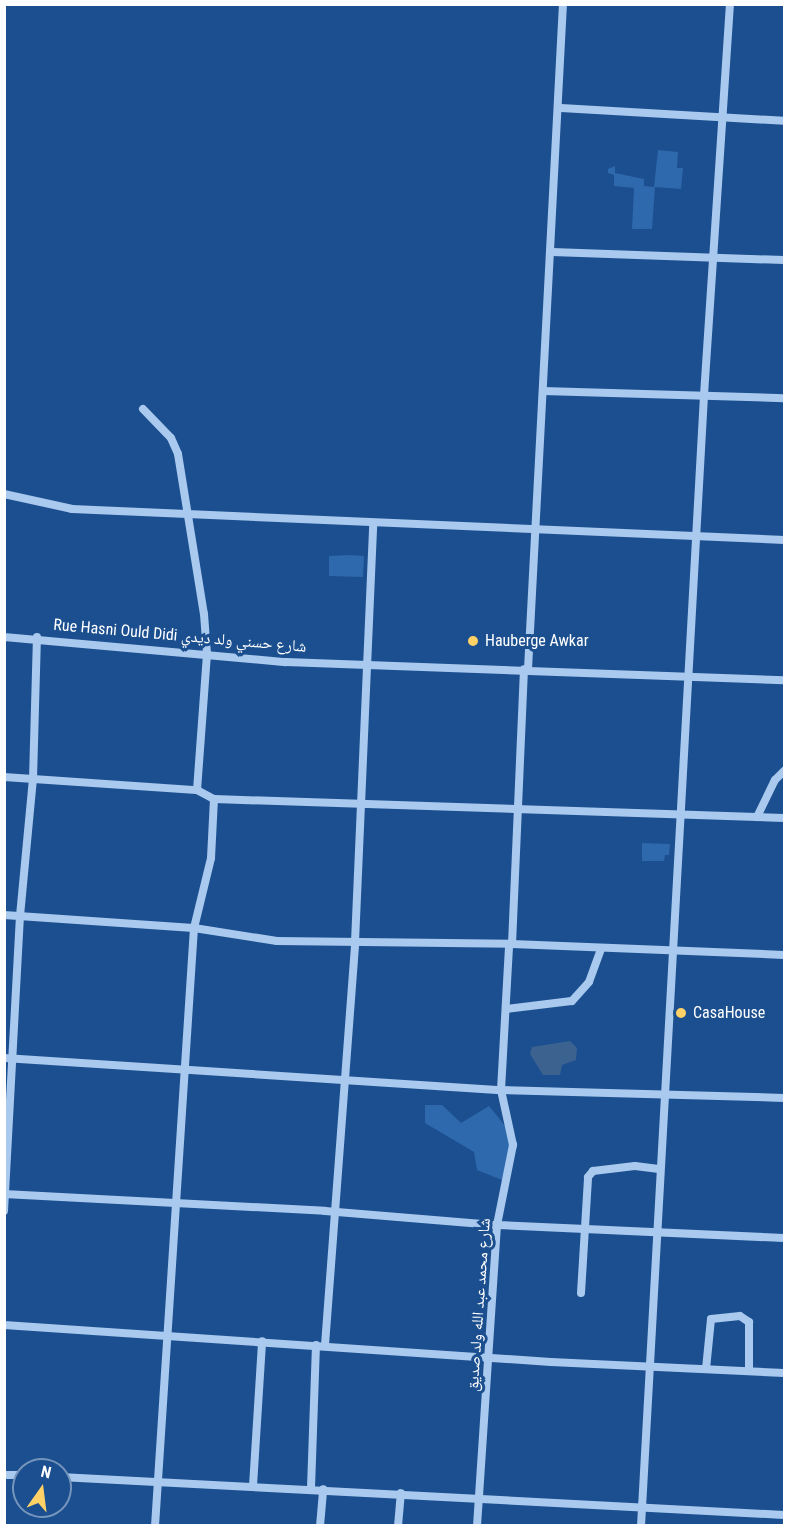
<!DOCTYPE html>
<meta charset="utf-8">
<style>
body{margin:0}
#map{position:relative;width:789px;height:1530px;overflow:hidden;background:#1b4f8f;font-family:"Roboto Condensed","Noto Naskh Arabic",sans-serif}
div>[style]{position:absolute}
.green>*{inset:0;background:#2e69ad}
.water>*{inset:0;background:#3c6290}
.minor>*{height:8px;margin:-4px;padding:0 4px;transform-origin:4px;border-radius:4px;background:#a9c9ee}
.dots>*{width:16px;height:16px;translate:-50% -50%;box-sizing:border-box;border:3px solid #1b4f8f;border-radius:50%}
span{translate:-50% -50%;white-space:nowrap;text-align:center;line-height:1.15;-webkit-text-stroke:6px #1b4f8f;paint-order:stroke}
.street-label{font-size:16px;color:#fff}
.poi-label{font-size:16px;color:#fff}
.left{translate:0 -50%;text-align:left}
.frame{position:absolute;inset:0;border:6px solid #fff;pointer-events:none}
.north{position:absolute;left:12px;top:1458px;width:60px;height:60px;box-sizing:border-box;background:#1b4f8f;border:2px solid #7695bc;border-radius:50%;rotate:14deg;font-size:16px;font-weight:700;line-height:24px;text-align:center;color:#fff}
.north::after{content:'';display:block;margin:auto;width:21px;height:27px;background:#ffd166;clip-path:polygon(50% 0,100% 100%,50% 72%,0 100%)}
</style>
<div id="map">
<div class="green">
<div style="clip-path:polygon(658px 150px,678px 152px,677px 168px,683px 168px,681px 189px,655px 187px,652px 229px,632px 229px,634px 188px,614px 186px,614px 175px,608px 173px,608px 169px,615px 166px,615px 173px,644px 179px,644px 186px,654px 187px)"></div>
<div style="clip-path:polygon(350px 555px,364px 556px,363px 577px,329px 576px,329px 556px)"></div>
<div style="clip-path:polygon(642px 843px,670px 844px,669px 855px,665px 855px,664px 861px,642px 861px)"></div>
<div style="clip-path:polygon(425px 1105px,442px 1105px,461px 1123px,489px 1106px,506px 1127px,511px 1146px,502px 1180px,477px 1170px,474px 1152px,425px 1123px)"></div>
</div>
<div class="water">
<div style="clip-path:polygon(570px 1041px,577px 1048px,576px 1060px,562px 1065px,560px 1075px,543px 1075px,530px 1054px,532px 1047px)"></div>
</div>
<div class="minor">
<div style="left:561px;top:108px;width:223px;rotate:3.3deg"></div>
<div style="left:552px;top:252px;width:232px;rotate:2deg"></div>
<div style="left:543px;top:391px;width:241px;rotate:1.7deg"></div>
<div style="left:143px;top:409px;width:40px;rotate:46deg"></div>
<div style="left:171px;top:438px;width:17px;rotate:66deg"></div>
<div style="left:178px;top:454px;width:162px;rotate:80.8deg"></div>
<div style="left:204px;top:614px;width:40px;rotate:85.7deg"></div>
<div style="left:207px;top:654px;width:136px;rotate:94.2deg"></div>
<div style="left:4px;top:494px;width:70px;rotate:12.4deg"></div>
<div style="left:72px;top:509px;width:713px;rotate:2.49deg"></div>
<div style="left:4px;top:637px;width:283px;rotate:5.1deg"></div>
<div style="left:286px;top:662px;width:498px;rotate:2.1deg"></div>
<div style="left:528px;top:669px;width:666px;rotate:-86.99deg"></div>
<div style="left:4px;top:777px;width:193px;rotate:3.9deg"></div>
<div style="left:197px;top:790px;width:19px;rotate:28deg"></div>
<div style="left:214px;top:799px;width:570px;rotate:1.91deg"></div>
<div style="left:757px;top:817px;width:41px;rotate:-64.1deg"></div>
<div style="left:775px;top:780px;width:13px;rotate:-45deg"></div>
<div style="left:4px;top:915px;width:190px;rotate:3.9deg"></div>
<div style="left:194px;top:928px;width:84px;rotate:8.9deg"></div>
<div style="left:277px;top:941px;width:235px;rotate:0.7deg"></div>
<div style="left:512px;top:944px;width:272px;rotate:2.3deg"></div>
<div style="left:512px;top:944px;width:275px;rotate:-87.5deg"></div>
<div style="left:506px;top:1009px;width:66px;rotate:-6.9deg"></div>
<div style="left:572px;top:1001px;width:25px;rotate:-48deg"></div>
<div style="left:589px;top:982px;width:35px;rotate:-70deg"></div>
<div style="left:4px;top:1058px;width:498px;rotate:3.7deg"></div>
<div style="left:501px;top:1090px;width:283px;rotate:1.6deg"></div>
<div style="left:4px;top:1194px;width:321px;rotate:3deg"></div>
<div style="left:325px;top:1211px;width:173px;rotate:4.7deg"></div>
<div style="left:497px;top:1225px;width:287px;rotate:2.6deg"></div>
<div style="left:4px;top:1211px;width:295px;rotate:-86.9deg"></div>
<div style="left:20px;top:916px;width:138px;rotate:-84.6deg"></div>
<div style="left:33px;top:779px;width:142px;rotate:-88.4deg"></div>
<div style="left:581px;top:1293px;width:116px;rotate:-86.5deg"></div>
<div style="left:588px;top:1177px;width:8px;rotate:-50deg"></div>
<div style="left:593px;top:1171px;width:42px;rotate:-6.8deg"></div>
<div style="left:635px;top:1166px;width:24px;rotate:7deg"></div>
<div style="left:4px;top:1325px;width:548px;rotate:3.87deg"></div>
<div style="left:551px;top:1362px;width:233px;rotate:2.7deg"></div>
<div style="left:325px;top:1345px;width:404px;rotate:-85.7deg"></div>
<div style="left:355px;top:942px;width:419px;rotate:-87.5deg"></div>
<div style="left:706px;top:1369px;width:50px;rotate:-84.3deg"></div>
<div style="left:711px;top:1319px;width:29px;rotate:-6deg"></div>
<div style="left:740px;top:1316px;width:11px;rotate:34deg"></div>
<div style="left:749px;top:1322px;width:49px;rotate:90deg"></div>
<div style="left:4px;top:1475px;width:20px"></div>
<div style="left:60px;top:1477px;width:725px;rotate:3deg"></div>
<div style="left:253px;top:1486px;width:145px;rotate:-86.4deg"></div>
<div style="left:311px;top:1488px;width:143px;rotate:-88deg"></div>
<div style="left:155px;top:1526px;width:599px;rotate:-86.27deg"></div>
<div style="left:194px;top:928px;width:72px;rotate:-76.3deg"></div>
<div style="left:211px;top:858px;width:59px;rotate:-87.1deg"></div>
<div style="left:320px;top:1526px;width:37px;rotate:-85deg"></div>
<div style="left:398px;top:1526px;width:33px;rotate:-85deg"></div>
<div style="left:477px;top:1526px;width:302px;rotate:-86.2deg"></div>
<div style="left:497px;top:1225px;width:82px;rotate:-78.7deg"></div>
<div style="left:513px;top:1145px;width:56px;rotate:-102.3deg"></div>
<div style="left:501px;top:1090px;width:145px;rotate:-86.8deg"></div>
<div style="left:641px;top:1526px;width:1133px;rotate:-86.81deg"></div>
<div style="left:704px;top:395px;width:392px;rotate:-86.2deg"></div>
</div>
<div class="dots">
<div style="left:473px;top:641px;background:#ffd166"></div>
<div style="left:681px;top:1013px;background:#ffd166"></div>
</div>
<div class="street-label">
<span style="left:180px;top:636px;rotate:5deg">Rue Hasni Ould Didi شارع حسني ولد ديدي</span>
<span style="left:479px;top:1305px;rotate:-86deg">شارع محمد عبد الله ولد صديق</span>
</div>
<div class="poi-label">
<span class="left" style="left:485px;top:641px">Hauberge Awkar</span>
<span class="left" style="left:693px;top:1013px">CasaHouse</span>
</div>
<div class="frame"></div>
<div class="north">N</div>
</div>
